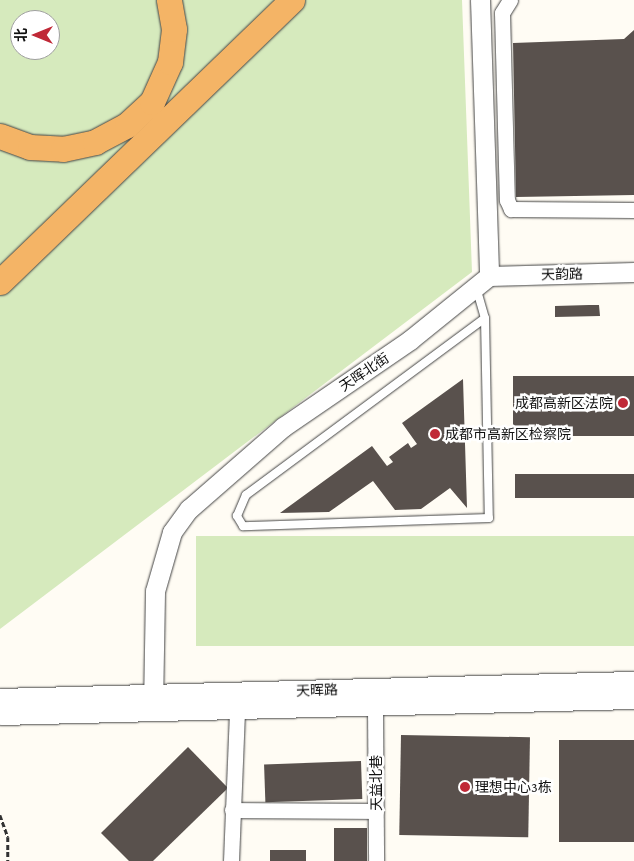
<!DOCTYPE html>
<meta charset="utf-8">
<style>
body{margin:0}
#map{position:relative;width:634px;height:861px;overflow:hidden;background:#fffcf4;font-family:"Crimson Pro","Noto Sans SC",serif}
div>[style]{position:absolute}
.green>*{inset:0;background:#d6eabd;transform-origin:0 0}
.building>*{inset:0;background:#59514d;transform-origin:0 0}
.path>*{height:2.5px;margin-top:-1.25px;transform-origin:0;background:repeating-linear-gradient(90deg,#323232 0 5px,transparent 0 7.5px)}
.roads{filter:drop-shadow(0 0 1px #434343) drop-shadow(0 0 1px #434343)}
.service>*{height:8px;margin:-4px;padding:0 4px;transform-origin:4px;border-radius:4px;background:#fff}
.minor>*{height:15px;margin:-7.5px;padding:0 7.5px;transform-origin:7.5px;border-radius:7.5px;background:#fff}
.tertiary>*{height:19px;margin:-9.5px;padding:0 9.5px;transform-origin:9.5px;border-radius:9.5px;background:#fff}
.trunk>*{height:25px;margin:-12.5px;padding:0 12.5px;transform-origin:12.5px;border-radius:12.5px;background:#f4b466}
.dots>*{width:14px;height:14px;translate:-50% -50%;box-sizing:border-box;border:2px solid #fff;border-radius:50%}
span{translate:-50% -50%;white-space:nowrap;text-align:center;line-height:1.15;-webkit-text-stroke:5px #fff;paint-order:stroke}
.street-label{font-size:14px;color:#101010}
.poi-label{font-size:14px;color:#101010}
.right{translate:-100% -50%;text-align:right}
.left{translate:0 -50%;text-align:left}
.north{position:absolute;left:10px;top:10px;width:50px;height:50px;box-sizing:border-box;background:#fff;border:1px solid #9f9f9f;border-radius:50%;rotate:270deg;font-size:14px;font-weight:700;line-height:20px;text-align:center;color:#101010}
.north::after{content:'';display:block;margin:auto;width:18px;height:22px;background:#c02937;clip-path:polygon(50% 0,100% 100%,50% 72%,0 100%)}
</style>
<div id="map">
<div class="green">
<div style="clip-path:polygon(evenodd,0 0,462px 0,472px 272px,0 629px,0 0,20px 20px,50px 20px,50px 50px,20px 50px,20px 20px)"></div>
<div style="left:634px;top:536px;width:110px;height:438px;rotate:90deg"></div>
</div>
<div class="building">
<div style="clip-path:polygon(634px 30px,634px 195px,516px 197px,513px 43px,624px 39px)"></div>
<div style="clip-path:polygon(589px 305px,599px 305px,600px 316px,555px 317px,555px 306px)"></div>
<div style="left:634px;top:376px;width:60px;height:121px;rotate:90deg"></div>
<div style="clip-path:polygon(463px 379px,467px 508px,450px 488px,421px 509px,395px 510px,373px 481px,329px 512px,280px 513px,372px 446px,387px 466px,393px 462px,389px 457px,408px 443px,411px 448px,417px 444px,402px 423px)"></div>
<div style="left:634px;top:474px;width:24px;height:119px;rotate:90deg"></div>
<div style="left:401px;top:735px;width:129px;height:100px;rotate:1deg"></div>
<div style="left:559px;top:740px;width:75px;height:102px"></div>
<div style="clip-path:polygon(188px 747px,228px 788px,153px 861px,129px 861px,101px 833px)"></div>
<div style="left:361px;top:761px;width:38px;height:97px;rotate:88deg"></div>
<div style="left:334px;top:828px;width:33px;height:33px"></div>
<div style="left:306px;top:850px;width:11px;height:36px;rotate:90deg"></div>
</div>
<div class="path">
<div style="left:0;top:815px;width:23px;rotate:70deg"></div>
<div style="left:8px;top:837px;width:24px;rotate:90deg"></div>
</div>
<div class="roads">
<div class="service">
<div style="left:476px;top:287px;width:32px;rotate:74deg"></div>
<div style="left:485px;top:318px;width:200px;rotate:88.9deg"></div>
<div style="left:489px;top:518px;width:246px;rotate:178.1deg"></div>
<div style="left:243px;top:526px;width:12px;rotate:-121deg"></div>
<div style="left:237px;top:516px;width:23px;rotate:-67deg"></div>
<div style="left:246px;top:495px;width:297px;rotate:-36.5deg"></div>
</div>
<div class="minor">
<div style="left:510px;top:0;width:15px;rotate:122deg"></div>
<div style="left:502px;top:13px;width:187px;rotate:88.5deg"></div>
<div style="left:507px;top:200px;width:10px;rotate:66deg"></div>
<div style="left:511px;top:209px;width:123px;rotate:0.5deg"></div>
<div style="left:375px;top:706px;width:155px;rotate:89.6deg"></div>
<div style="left:232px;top:810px;width:144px;rotate:0.4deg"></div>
<div style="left:231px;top:861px;width:151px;rotate:-87.7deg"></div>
</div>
<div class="tertiary">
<div style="left:480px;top:0;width:276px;rotate:88.1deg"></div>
<div style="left:489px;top:276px;width:145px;rotate:-1.6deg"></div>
<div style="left:0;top:698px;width:634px;rotate:-1.54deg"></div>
<div style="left:153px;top:707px;width:116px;rotate:-89deg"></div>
<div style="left:155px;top:591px;width:61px;rotate:-73.9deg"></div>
<div style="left:172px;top:532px;width:29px;rotate:-54deg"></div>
<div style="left:189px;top:509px;width:125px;rotate:-41.1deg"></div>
<div style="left:283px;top:427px;width:154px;rotate:-34.4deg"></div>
<div style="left:410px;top:340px;width:102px;rotate:-39deg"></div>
<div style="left:0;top:715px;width:634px;rotate:-1.45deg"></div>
</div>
<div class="trunk">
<div style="left:0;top:136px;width:32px;rotate:20deg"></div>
<div style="left:30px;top:147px;width:33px;rotate:3deg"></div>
<div style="left:63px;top:149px;width:33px;rotate:-12deg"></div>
<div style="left:95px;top:142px;width:36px;rotate:-28deg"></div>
<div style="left:127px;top:125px;width:34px;rotate:-43deg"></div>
<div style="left:152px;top:102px;width:44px;rotate:-65.8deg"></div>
<div style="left:170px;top:62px;width:33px;rotate:-83deg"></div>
<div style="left:174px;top:29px;width:29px;rotate:-100deg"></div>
<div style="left:0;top:282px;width:406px;rotate:-44deg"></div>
</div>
</div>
<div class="dots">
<div style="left:623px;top:403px;background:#c02937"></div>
<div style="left:435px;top:434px;background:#c02937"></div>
<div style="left:465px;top:787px;background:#c02937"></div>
</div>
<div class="street-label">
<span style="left:562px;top:274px;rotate:-1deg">天韵路</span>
<span style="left:364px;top:372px;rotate:-34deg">天晖北街</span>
<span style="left:317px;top:690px;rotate:-2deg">天晖路</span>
<span style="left:376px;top:783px;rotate:-90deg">天益北巷</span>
</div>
<div class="poi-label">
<span class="right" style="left:613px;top:403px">成都高新区法院</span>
<span class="left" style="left:445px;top:434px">成都市高新区检察院</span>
<span class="left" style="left:475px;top:787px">理想中心3栋</span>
</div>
<div class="north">北</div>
</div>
